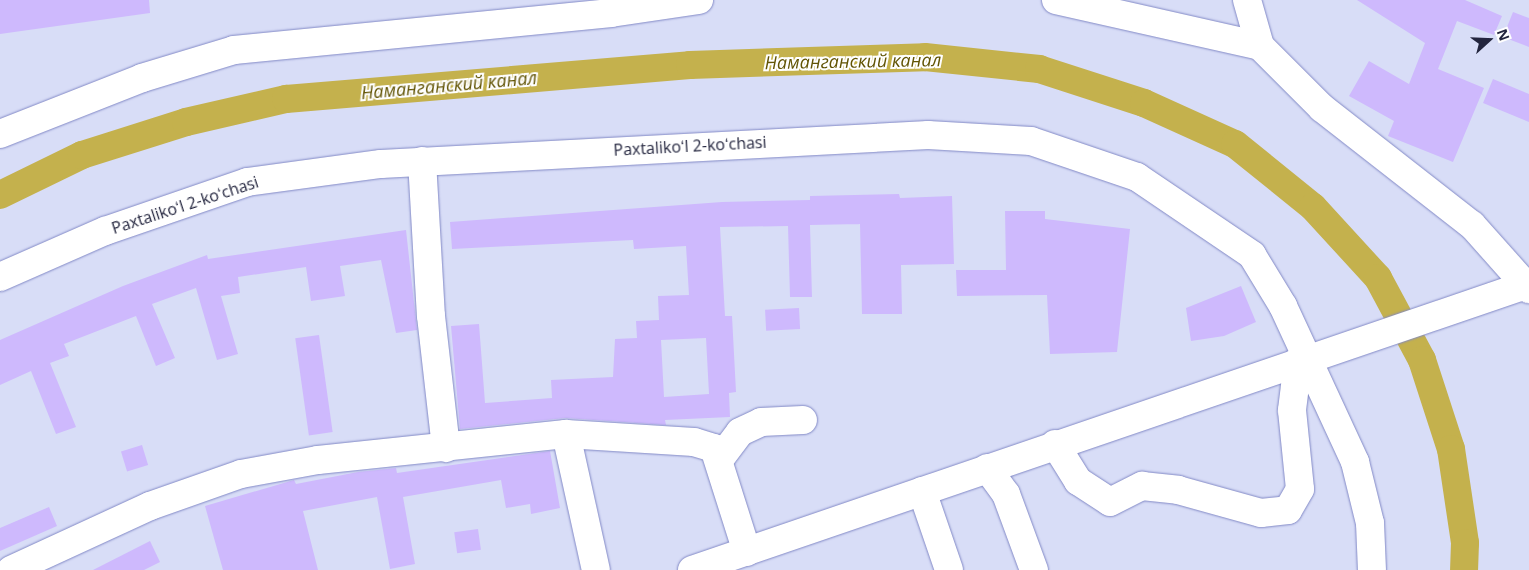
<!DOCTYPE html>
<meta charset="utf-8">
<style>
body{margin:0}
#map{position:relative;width:1529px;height:570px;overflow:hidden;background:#d8ddf7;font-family:"Open Sans",sans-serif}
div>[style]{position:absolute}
.canal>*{height:28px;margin:-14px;padding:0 14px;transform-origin:14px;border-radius:14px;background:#c4b14d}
.building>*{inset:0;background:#ceb9fd;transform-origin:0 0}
.roads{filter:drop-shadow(0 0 1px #8289c6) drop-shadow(0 0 1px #8289c6)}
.minor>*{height:28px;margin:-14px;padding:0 14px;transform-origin:14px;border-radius:14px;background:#fff}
span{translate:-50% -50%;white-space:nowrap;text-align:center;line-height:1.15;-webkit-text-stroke:4px #fff;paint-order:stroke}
.street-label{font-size:16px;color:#23253e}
.water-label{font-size:18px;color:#625404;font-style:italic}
.north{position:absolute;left:1464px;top:15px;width:50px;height:50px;-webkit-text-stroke:4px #fff;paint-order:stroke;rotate:70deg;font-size:14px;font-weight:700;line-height:20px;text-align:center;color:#23253e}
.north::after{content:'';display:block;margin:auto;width:18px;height:22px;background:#23253e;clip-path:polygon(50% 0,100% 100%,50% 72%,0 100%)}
</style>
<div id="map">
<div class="canal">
<div style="left:0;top:195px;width:91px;rotate:-26deg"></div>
<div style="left:82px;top:155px;width:109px;rotate:-17.6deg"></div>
<div style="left:186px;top:122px;width:103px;rotate:-13deg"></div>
<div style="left:286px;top:99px;width:405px;rotate:-4.8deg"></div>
<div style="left:690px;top:65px;width:235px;rotate:-1.9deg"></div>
<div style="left:925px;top:57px;width:115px;rotate:6deg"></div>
<div style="left:1039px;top:69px;width:110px;rotate:17.9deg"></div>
<div style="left:1144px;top:103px;width:100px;rotate:24.3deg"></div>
<div style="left:1235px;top:144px;width:100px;rotate:38.9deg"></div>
<div style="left:1313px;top:207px;width:96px;rotate:47.5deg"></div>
<div style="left:1378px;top:278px;width:93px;rotate:61.8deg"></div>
<div style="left:1422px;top:360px;width:94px;rotate:72deg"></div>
<div style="left:1451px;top:449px;width:95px;rotate:81.5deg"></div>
<div style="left:1465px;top:543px;width:27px;rotate:92deg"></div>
</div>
<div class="building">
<div style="clip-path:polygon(0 0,149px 0,150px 13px,0 34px)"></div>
<div style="clip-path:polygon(1357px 0,1465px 0,1502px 16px,1494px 35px,1457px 21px,1438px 69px,1484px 88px,1453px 162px,1388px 136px,1394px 121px,1349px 96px,1369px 61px,1409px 84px,1425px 43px)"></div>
<div style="clip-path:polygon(1513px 12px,1529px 18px,1529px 47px,1503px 37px)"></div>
<div style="clip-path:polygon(1493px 79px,1529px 94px,1529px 122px,1483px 103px)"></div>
<div style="clip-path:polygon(evenodd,899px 194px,900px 198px,952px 196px,954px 264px,901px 265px,902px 314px,862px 314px,860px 224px,810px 225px,812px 297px,790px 297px,788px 226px,720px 227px,725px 316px,732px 316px,736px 392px,729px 393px,730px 417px,665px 420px,666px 425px,565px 418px,460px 429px,451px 326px,479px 324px,485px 403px,552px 398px,551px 380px,613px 377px,615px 339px,637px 338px,636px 321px,659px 320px,658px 296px,689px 295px,686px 246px,634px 249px,633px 240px,452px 249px,450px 222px,722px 202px,810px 200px,810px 196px,899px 194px,706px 338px,709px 394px,664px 397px,661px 340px,706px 338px)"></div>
<div style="clip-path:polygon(1005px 211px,1045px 211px,1045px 219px,1130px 229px,1117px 352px,1050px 354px,1047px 295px,957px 296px,956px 270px,1006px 270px)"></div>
<div style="clip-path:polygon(406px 230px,417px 330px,396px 333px,381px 260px,340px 266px,345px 296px,311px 301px,306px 267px,238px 277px,240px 293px,221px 296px,238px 354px,217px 360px,196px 288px,152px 304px,175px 358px,156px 366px,136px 316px,64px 344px,69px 356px,50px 363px,76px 427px,56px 434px,31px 371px,0 385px,0 340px,123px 286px,207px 255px,208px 259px)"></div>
<div style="clip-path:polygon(1241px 286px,1256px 322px,1224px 336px,1191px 341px,1186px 308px)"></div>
<div style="left:799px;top:308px;width:21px;height:34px;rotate:87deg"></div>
<div style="left:319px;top:335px;width:98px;height:24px;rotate:82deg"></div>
<div style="left:142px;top:445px;width:21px;height:22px;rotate:73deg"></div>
<div style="clip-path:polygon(550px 451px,560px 508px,531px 514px,530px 504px,506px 508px,501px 480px,403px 497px,415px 564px,390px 569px,377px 497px,303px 511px,318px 570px,223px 570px,205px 506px,294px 480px,296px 484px,358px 472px,396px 468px,397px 473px)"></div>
<div style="clip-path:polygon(49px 507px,57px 526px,0 551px,0 528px)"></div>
<div style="left:478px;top:529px;width:21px;height:24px;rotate:82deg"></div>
<div style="clip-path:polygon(150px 541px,160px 562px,144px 570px,93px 570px)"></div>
</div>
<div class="roads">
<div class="minor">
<div style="left:1056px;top:0;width:209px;rotate:12.7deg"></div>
<div style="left:1247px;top:0;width:48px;rotate:74.2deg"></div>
<div style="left:1260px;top:46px;width:88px;rotate:45deg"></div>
<div style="left:1322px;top:108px;width:190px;rotate:38deg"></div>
<div style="left:1472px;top:225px;width:86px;rotate:48.3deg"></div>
<div style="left:0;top:134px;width:153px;rotate:-21.5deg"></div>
<div style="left:142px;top:78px;width:96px;rotate:-16.9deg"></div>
<div style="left:234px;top:50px;width:379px;rotate:-5.6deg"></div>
<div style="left:611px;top:13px;width:89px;rotate:-8.4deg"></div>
<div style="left:422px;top:161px;width:155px;rotate:86.7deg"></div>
<div style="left:431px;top:316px;width:133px;rotate:83.5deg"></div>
<div style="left:0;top:277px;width:115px;rotate:-23.7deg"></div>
<div style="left:105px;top:231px;width:150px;rotate:-19deg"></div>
<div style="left:247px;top:182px;width:135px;rotate:-7.7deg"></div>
<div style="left:381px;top:164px;width:548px;rotate:-3.03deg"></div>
<div style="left:928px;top:135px;width:103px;rotate:3.3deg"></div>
<div style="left:1031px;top:141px;width:112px;rotate:18.8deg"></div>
<div style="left:1137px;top:177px;width:139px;rotate:34.1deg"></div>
<div style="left:1252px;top:255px;width:60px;rotate:58.7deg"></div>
<div style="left:1283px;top:306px;width:172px;rotate:65.2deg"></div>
<div style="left:1355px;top:462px;width:63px;rotate:76.2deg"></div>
<div style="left:1370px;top:523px;width:47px;rotate:87.6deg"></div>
<div style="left:566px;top:434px;width:139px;rotate:77.6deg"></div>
<div style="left:1055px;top:444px;width:44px;rotate:58.1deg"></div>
<div style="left:1078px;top:481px;width:38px;rotate:33deg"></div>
<div style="left:1110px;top:502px;width:36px;rotate:-27deg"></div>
<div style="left:1142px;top:486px;width:36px;rotate:6deg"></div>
<div style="left:1178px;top:490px;width:86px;rotate:15.5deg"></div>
<div style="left:1261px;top:513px;width:27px;rotate:-6deg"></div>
<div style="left:1288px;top:510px;width:24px;rotate:-60deg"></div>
<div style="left:1300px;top:489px;width:79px;rotate:-95.8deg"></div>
<div style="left:1292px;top:410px;width:49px;rotate:-83deg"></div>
<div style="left:719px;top:460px;width:35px;rotate:-53deg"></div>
<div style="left:740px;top:432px;width:23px;rotate:-25deg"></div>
<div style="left:761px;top:422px;width:42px;rotate:-2.7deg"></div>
<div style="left:987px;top:468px;width:32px;rotate:54deg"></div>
<div style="left:1006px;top:494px;width:81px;rotate:69.8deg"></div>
<div style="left:922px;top:491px;width:83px;rotate:71.1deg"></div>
<div style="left:11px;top:570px;width:153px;rotate:-24.7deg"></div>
<div style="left:150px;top:506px;width:96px;rotate:-19.4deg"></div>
<div style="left:241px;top:474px;width:78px;rotate:-10.3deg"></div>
<div style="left:318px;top:460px;width:249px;rotate:-6deg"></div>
<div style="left:566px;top:434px;width:128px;rotate:3.6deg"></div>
<div style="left:694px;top:442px;width:21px;rotate:17deg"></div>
<div style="left:714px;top:448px;width:109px;rotate:72.4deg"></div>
<div style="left:692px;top:570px;width:885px;rotate:-18.87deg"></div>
</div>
</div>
<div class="street-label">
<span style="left:690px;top:146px;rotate:-3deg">Paxtalikoʻl 2-koʻchasi</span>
<span style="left:185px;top:205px;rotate:-18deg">Paxtalikoʻl 2-koʻchasi</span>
</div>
<div class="water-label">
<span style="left:853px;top:61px;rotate:-1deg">Наманганский канал</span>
<span style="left:449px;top:85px;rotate:-5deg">Наманганский канал</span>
</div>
<div class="north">N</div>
</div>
